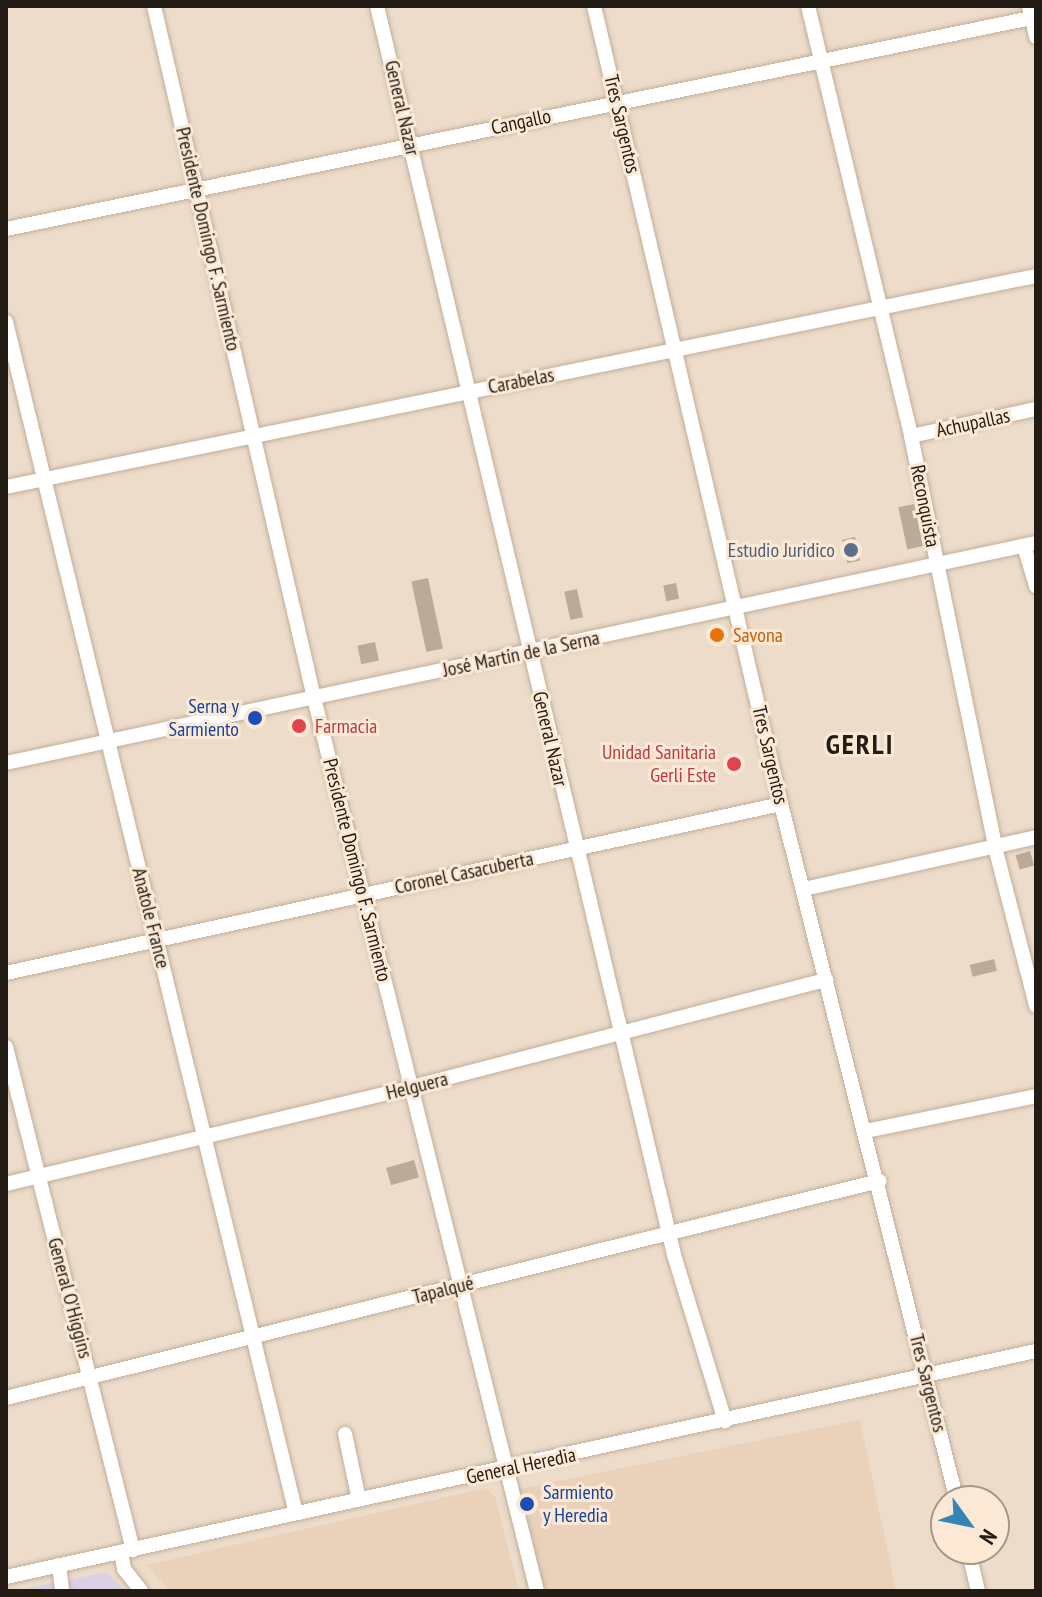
<!DOCTYPE html>
<meta charset="utf-8">
<style>
body{margin:0}
#map{position:relative;width:1042px;height:1597px;overflow:hidden;background:#eddcc9;font-family:"PT Sans Narrow",sans-serif}
div>[style]{position:absolute}
.built>*{inset:0;background:#e9d2b9}
.industrial>*{inset:0;background:#dad1e5}
.building>*{inset:0;background:#bbaa98;transform-origin:0 0}
.roads{filter:drop-shadow(0 0 2px #bfaf9c) drop-shadow(0 0 2px #bfaf9c)}
.minor>*{height:14px;margin:-7px;padding:0 7px;transform-origin:7px;border-radius:7px;background:#fff}
.dots>*{width:22px;height:22px;translate:-50% -50%;box-sizing:border-box;border:4px solid #fbe9d6;border-radius:50%}
span{translate:-50% -50%;white-space:nowrap;text-align:center;line-height:1.15;-webkit-text-stroke:6px #fbe9d6;paint-order:stroke}
.street-label{font-size:20px;color:#221c15}
.service-label{font-size:20px;color:#4e5e75}
.right{translate:-100% -50%;text-align:right}
.food-label{font-size:20px;color:#c56008}
.left{translate:0 -50%;text-align:left}
.transit-label{font-size:20px;color:#164399}
.health-label{font-size:20px;color:#be3a42}
.district-label{font-size:28px;color:#221c15;font-weight:700;letter-spacing:2px}
.frame{position:absolute;inset:0;border:8px solid #221c15;pointer-events:none}
.north{position:absolute;left:930px;top:1485px;width:80px;height:80px;box-sizing:border-box;background:#fbe9d6;border:2px solid #a49789;border-radius:50%;rotate:123deg;font-size:22px;font-weight:700;line-height:32px;text-align:center;color:#221c15}
.north::after{content:'';display:block;margin:auto;width:28px;height:36px;background:#3584b6;clip-path:polygon(50% 0,100% 100%,50% 72%,0 100%)}
</style>
<div id="map">
<div class="built">
<div style="clip-path:polygon(860px 1420px,896px 1591px,543px 1591px,519px 1489px)"></div>
<div style="clip-path:polygon(486px 1488px,495px 1497px,519px 1591px,171px 1591px,146px 1565px)"></div>
</div>
<div class="industrial">
<div style="clip-path:polygon(106px 1572px,125px 1591px,15px 1591px)"></div>
</div>
<div class="building">
<div style="left:914px;top:504px;width:43px;height:16px;rotate:78deg"></div>
<div style="left:855px;top:537px;width:24px;height:13px;rotate:78deg"></div>
<div style="left:428px;top:578px;width:72px;height:17px;rotate:78deg"></div>
<div style="left:676px;top:583px;width:16px;height:13px;rotate:79deg"></div>
<div style="left:577px;top:589px;width:29px;height:13px;rotate:78deg"></div>
<div style="left:375px;top:642px;width:19px;height:18px;rotate:78deg"></div>
<div style="left:1030px;top:851px;width:15px;height:15px;rotate:74deg"></div>
<div style="left:994px;top:959px;width:12px;height:25px;rotate:76deg"></div>
<div style="left:414px;top:1160px;width:18px;height:29px;rotate:74deg"></div>
</div>
<div class="roads">
<div class="minor">
<div style="left:154px;top:6px;width:710px;rotate:76.98deg"></div>
<div style="left:314px;top:698px;width:920px;rotate:75.98deg"></div>
<div style="left:377px;top:6px;width:1284px;rotate:76.62deg"></div>
<div style="left:674px;top:1255px;width:174px;rotate:72.9deg"></div>
<div style="left:594px;top:6px;width:820px;rotate:76.81deg"></div>
<div style="left:781px;top:804px;width:719px;rotate:75.83deg"></div>
<div style="left:808px;top:6px;width:442px;rotate:76.5deg"></div>
<div style="left:911px;top:436px;width:419px;rotate:78.4deg"></div>
<div style="left:995px;top:847px;width:164px;rotate:75.5deg"></div>
<div style="left:1029px;top:6px;width:32px;rotate:77deg"></div>
<div style="left:6px;top:229px;width:1052px;rotate:-11.63deg"></div>
<div style="left:6px;top:322px;width:1226px;rotate:76.32deg"></div>
<div style="left:911px;top:436px;width:128px;rotate:-12.2deg"></div>
<div style="left:6px;top:487px;width:1051px;rotate:-11.58deg"></div>
<div style="left:1024px;top:546px;width:42px;rotate:73.3deg"></div>
<div style="left:6px;top:763px;width:1053px;rotate:-12.06deg"></div>
<div style="left:804px;top:889px;width:238px;rotate:-12.6deg"></div>
<div style="left:6px;top:973px;width:793px;rotate:-12.3deg"></div>
<div style="left:6px;top:1047px;width:519px;rotate:75.83deg"></div>
<div style="left:866px;top:1131px;width:174px;rotate:-11.6deg"></div>
<div style="left:6px;top:1184px;width:417px;rotate:-13.4deg"></div>
<div style="left:412px;top:1087px;width:428px;rotate:-14.5deg"></div>
<div style="left:6px;top:1398px;width:900px;rotate:-13.96deg"></div>
<div style="left:345px;top:1434px;width:67px;rotate:78deg"></div>
<div style="left:968px;top:1549px;width:43px;rotate:76.6deg"></div>
<div style="left:121px;top:1553px;width:16px;rotate:79deg"></div>
<div style="left:124px;top:1569px;width:28px;rotate:52deg"></div>
<div style="left:59px;top:1565px;width:26px;rotate:83deg"></div>
<div style="left:6px;top:1577px;width:1055px;rotate:-12.38deg"></div>
</div>
</div>
<div class="dots">
<div style="left:851px;top:550px;background:#5c6f8a"></div>
<div style="left:717px;top:635px;background:#e8710a"></div>
<div style="left:255px;top:718px;background:#1a4fb4"></div>
<div style="left:299px;top:726px;background:#e0444e"></div>
<div style="left:734px;top:764px;background:#e0444e"></div>
<div style="left:527px;top:1504px;background:#1a4fb4"></div>
</div>
<div class="street-label">
<span style="left:402px;top:108px;rotate:77deg">General Nazar</span>
<span style="left:521px;top:122px;rotate:-12deg">Cangallo</span>
<span style="left:622px;top:124px;rotate:77deg">Tres Sargentos</span>
<span style="left:208px;top:239px;rotate:77deg">Presidente Domingo F. Sarmiento</span>
<span style="left:521px;top:381px;rotate:-11deg">Carabelas</span>
<span style="left:973px;top:423px;rotate:-12deg">Achupallas</span>
<span style="left:925px;top:506px;rotate:79deg">Reconquista</span>
<span style="left:521px;top:654px;rotate:-12deg">José Martín de la Serna</span>
<span style="left:550px;top:739px;rotate:77deg">General Nazar</span>
<span style="left:770px;top:755px;rotate:77deg">Tres Sargentos</span>
<span style="left:357px;top:870px;rotate:76deg">Presidente Domingo F. Sarmiento</span>
<span style="left:464px;top:873px;rotate:-12deg">Coronel Casacuberta</span>
<span style="left:151px;top:918px;rotate:76deg">Anatole France</span>
<span style="left:417px;top:1086px;rotate:-14deg">Helguera</span>
<span style="left:443px;top:1290px;rotate:-14deg">Tapalqué</span>
<span style="left:70px;top:1298px;rotate:75deg">General O'Higgins</span>
<span style="left:928px;top:1383px;rotate:76deg">Tres Sargentos</span>
<span style="left:521px;top:1466px;rotate:-12deg">General Heredia</span>
</div>
<div class="service-label">
<span class="right" style="left:835px;top:550px">Estudio Juridico</span>
</div>
<div class="food-label">
<span class="left" style="left:733px;top:635px">Savona</span>
</div>
<div class="transit-label">
<span class="right" style="left:239px;top:718px">Serna y<br>Sarmiento</span>
<span class="left" style="left:543px;top:1504px">Sarmiento<br>y Heredia</span>
</div>
<div class="health-label">
<span class="left" style="left:315px;top:726px">Farmacia</span>
<span class="right" style="left:716px;top:764px">Unidad Sanitaria<br>Gerli Este</span>
</div>
<div class="district-label">
<span style="left:860px;top:744px">GERLI</span>
</div>
<div class="frame"></div>
<div class="north">N</div>
</div>
